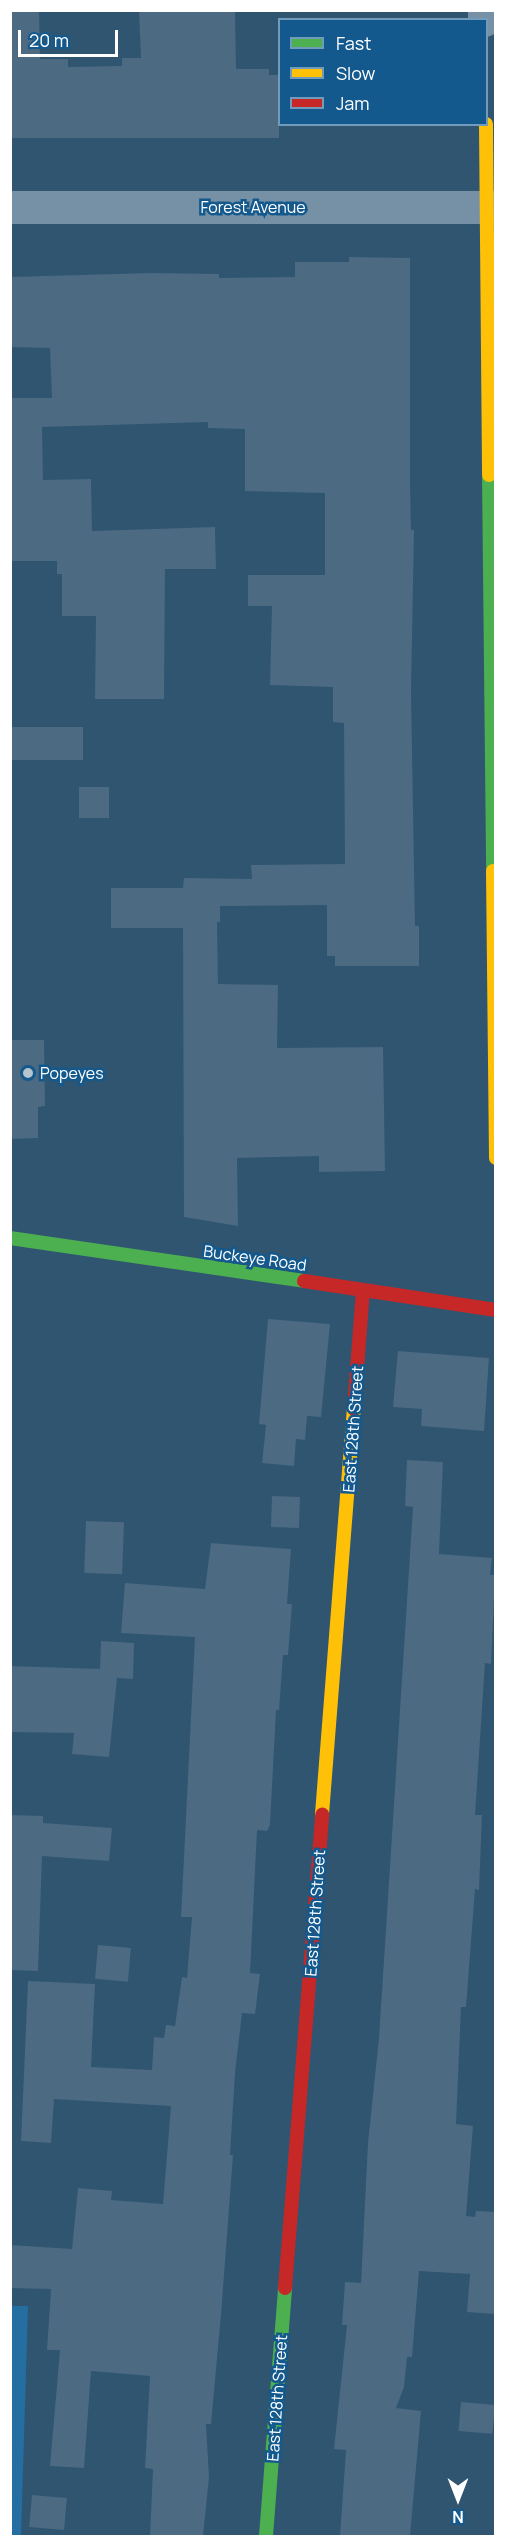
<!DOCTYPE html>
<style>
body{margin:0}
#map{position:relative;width:506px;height:2547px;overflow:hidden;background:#2f5571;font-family:Manrope,sans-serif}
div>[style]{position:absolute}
.green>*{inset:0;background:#246ea2}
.building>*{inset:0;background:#4c6a81;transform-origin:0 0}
.street>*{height:33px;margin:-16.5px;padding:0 16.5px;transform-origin:16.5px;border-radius:16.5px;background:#7691a5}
.fast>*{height:14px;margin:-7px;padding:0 7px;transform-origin:7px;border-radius:7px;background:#4caf50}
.slow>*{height:14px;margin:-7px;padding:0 7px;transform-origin:7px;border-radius:7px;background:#ffc107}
.jam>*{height:14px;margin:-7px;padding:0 7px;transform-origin:7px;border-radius:7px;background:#c62828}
.dots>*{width:16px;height:16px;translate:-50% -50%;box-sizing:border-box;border:3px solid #13598d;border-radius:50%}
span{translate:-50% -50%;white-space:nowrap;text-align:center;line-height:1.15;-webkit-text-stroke:5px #13598d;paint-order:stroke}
.street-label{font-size:16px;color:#fff}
.poi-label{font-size:16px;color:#fff}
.left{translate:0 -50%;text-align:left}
.frame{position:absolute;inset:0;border:12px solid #fff;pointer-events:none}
.legend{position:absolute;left:278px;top:18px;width:210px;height:108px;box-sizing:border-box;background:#13598d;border:2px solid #719bbb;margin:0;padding:8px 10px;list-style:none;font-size:18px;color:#fff}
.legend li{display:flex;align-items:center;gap:12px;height:30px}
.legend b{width:30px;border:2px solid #719bbb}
.north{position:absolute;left:428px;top:2469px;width:60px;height:60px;-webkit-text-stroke:4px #13598d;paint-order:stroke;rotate:180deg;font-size:16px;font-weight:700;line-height:24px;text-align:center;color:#fff}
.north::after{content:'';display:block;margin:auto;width:21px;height:27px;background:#fff;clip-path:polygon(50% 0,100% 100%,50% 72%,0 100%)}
.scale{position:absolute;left:18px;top:30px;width:100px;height:27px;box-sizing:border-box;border:3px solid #fff;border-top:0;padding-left:8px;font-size:18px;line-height:21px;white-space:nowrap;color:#fff;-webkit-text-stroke:4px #13598d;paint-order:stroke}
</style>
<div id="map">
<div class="green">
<div style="clip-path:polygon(11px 2306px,28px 2306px,21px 2536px,10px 2536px)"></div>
</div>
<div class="building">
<div style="clip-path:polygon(10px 10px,39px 10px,40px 59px,68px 59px,68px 67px,122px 66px,122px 58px,141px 58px,139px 10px,235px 10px,236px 69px,269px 69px,269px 75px,279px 75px,279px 138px,10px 138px)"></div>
<div style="clip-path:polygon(349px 257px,410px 258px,410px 481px,411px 530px,414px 530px,411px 691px,415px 926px,419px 926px,419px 966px,335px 966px,335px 956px,327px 956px,327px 905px,220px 906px,220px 922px,217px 922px,218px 984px,278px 985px,277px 1048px,383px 1047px,385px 1171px,319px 1172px,319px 1156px,237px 1158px,238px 1226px,184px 1217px,183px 928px,111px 928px,111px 888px,183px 888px,184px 878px,252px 879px,251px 865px,345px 864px,344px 723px,333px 722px,333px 687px,270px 685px,272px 606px,248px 606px,248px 575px,325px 575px,325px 493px,245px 491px,245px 429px,208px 428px,208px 422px,42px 427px,43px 480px,91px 479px,92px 531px,215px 527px,216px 569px,165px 569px,164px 699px,95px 699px,96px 616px,62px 616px,62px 574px,57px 574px,57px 561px,10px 561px,10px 398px,52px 398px,50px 348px,10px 347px,10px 277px,152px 273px,219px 274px,219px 278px,295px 277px,295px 262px,349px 262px)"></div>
<div style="left:83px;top:727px;width:33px;height:73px;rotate:90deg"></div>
<div style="left:79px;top:787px;width:30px;height:31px"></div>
<div style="clip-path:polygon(10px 1040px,44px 1040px,45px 1106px,38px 1107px,38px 1138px,10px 1139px)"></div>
<div style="clip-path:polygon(268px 1319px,330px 1324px,321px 1417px,307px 1416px,305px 1440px,296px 1439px,294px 1466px,262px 1463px,266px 1425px,259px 1424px)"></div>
<div style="clip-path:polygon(398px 1351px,489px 1358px,484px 1431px,421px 1426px,422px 1409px,393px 1407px)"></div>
<div style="clip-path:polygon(407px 1460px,443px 1462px,439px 1554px,492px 1558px,490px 1575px,495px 1575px,491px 1664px,485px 1663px,475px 1815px,482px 1815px,479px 1890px,475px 1889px,466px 2007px,461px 2007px,456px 2124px,473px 2126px,466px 2216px,475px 2217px,476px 2211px,495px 2212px,495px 2314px,467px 2312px,470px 2274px,419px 2271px,412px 2357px,407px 2357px,404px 2387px,396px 2408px,421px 2411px,410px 2536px,340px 2536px,346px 2450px,334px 2449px,347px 2325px,342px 2325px,345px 2282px,361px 2283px,368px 2143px,379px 2038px,413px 1507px,405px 1506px)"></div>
<div style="left:272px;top:1496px;width:28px;height:31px;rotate:2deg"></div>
<div style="left:86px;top:1521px;width:38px;height:52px;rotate:2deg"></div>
<div style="clip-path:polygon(211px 1543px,291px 1549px,287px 1604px,292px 1604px,288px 1655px,283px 1655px,279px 1710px,276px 1710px,270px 1825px,267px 1831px,257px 1830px,250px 1973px,260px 1974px,255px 2014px,242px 2013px,235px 2073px,230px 2155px,233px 2155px,221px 2315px,211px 2424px,206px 2424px,209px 2477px,203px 2536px,150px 2536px,153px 2469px,145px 2468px,150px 2376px,91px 2371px,84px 2468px,50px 2466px,60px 2350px,47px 2350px,51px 2289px,10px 2288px,10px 2245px,72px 2249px,78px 2188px,112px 2191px,111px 2200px,163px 2204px,171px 2106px,54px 2099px,51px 2143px,21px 2141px,28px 1981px,95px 1984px,91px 2067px,152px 2070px,154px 2037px,164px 2038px,166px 2025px,175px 2026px,182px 1977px,187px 1978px,192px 1917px,181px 1917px,195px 1637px,121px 1633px,125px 1583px,205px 1589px)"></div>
<div style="clip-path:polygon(101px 1641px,134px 1643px,133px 1679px,117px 1678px,109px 1757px,72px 1754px,74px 1733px,10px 1732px,10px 1666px,100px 1669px)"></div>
<div style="clip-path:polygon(10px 1815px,43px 1816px,43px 1823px,112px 1828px,109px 1861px,42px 1856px,38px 1971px,10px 1970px)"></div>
<div style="left:98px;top:1945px;width:33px;height:34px;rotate:5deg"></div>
<div style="left:461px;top:2402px;width:34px;height:29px;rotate:5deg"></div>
<div style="left:32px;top:2495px;width:35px;height:32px;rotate:5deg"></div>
</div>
<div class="street">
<div style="left:484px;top:10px;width:10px;rotate:90deg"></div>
<div style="left:10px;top:207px;width:486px"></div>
</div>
<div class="fast">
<div style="left:489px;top:475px;width:396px;rotate:89.4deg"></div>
<div style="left:10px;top:1238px;width:297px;rotate:8.3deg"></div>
<div style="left:266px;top:2536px;width:249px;rotate:-85.6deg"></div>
</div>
<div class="slow">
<div style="left:486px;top:124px;width:351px;rotate:89.5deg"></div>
<div style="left:493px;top:871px;width:287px;rotate:89.4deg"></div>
<div style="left:322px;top:1814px;width:406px;rotate:-85.5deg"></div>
</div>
<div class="jam">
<div style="left:304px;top:1281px;width:194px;rotate:8.6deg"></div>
<div style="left:354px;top:1409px;width:119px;rotate:-85.7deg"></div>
<div style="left:285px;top:2288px;width:475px;rotate:-85.5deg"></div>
</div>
<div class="dots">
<div style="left:28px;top:1073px;background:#b6c4cd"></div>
</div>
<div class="street-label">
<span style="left:253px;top:207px">Forest Avenue</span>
<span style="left:255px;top:1258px;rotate:8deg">Buckeye Road</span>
<span style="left:353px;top:1429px;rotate:-86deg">East 128th Street</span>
<span style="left:315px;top:1913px;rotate:-86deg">East 128th Street</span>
<span style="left:277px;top:2398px;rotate:-86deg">East 128th Street</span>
</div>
<div class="poi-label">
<span class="left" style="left:40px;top:1073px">Popeyes</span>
</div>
<div class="frame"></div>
<ul class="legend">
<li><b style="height:8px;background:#4caf50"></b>Fast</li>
<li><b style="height:8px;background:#ffc107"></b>Slow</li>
<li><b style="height:8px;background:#c62828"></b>Jam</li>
</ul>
<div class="north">N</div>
<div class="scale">20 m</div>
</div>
